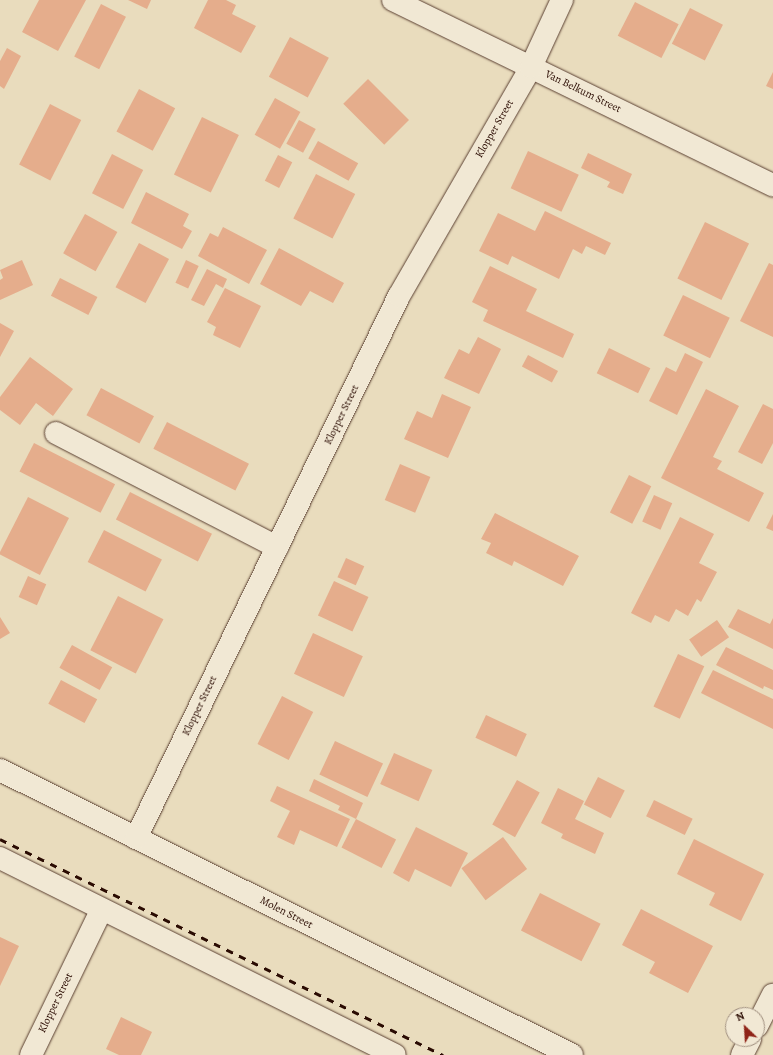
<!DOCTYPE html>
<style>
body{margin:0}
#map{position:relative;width:773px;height:1055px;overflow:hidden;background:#e9dcbd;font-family:Alegreya,serif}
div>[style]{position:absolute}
.building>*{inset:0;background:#e5ad8c;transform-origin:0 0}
.roads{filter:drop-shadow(0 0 1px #5a3f31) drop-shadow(0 0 1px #5a3f31)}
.minor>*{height:22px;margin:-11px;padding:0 11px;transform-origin:11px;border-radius:11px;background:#f1e8d4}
.rail>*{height:3px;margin-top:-1.5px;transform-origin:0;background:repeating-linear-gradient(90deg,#2a0b02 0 7px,transparent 0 14px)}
span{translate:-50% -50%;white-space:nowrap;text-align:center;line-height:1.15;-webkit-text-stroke:3.5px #f1e8d4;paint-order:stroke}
.street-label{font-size:11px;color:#2a0b02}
.north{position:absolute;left:725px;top:1007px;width:40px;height:40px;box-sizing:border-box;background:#f1e8d4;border:1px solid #a19080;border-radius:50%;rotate:335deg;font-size:11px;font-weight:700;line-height:16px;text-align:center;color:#2a0b02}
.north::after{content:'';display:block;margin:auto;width:14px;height:18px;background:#8f2418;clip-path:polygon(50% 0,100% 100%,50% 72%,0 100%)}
</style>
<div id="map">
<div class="building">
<div style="clip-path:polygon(39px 0,86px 0,58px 51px,22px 32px)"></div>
<div style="clip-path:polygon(128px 0,151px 0,147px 9px)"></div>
<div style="clip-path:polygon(208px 0,226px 0,236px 5px,232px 14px,256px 26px,241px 53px,194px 28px)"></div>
<div style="left:635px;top:2px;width:49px;height:38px;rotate:27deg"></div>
<div style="left:101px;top:4px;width:28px;height:59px;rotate:27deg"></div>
<div style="left:690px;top:8px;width:37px;height:40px;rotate:27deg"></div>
<div style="left:290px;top:37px;width:44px;height:45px;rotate:28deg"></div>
<div style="clip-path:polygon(7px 48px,21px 56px,4px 89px,0 86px,0 61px)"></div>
<div style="clip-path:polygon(773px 72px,773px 89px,766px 86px)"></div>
<div style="left:368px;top:79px;width:58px;height:35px;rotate:45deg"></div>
<div style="left:139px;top:89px;width:41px;height:48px;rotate:28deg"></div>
<div style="left:275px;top:98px;width:29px;height:42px;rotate:29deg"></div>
<div style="left:50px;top:104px;width:35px;height:68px;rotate:27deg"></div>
<div style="left:202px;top:117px;width:41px;height:64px;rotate:26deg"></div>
<div style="left:299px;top:120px;width:19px;height:27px;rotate:28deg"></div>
<div style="left:318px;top:141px;width:46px;height:20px;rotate:29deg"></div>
<div style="left:528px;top:151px;width:56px;height:41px;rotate:25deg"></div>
<div style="clip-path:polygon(588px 153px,632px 174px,623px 194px,607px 187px,610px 182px,581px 168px)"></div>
<div style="left:112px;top:154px;width:35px;height:44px;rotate:27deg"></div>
<div style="left:278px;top:155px;width:16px;height:29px;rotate:27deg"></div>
<div style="left:316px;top:174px;width:44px;height:50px;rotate:27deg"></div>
<div style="clip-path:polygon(146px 192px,189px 214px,183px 226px,192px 231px,182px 249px,131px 223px)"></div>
<div style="clip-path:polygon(545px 211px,611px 243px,605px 255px,586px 246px,582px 254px,573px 249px,559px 279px,512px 256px,508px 265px,479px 251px,498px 213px,535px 231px)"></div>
<div style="left:85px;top:214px;width:37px;height:45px;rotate:29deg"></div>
<div style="left:705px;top:222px;width:49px;height:63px;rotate:26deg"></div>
<div style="clip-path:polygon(223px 227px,267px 250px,249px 284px,198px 256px,210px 233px,218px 237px)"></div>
<div style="left:139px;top:243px;width:34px;height:50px;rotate:28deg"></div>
<div style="clip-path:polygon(279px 248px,344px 283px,333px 303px,310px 291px,301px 306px,260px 284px)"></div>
<div style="clip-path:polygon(22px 260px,33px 285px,0 300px,0 280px,3px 278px,0 270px)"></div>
<div style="left:186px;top:260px;width:14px;height:25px;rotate:25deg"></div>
<div style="clip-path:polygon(769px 263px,773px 265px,773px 337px,740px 321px)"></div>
<div style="clip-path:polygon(490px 266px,537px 289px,526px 311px,574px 334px,563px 358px,483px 321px,488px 310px,472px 302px)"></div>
<div style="clip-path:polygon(207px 269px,227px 279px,223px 288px,216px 284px,204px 306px,191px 300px)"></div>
<div style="left:60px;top:278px;width:42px;height:20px;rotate:27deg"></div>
<div style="clip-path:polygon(225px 288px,261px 306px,240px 348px,213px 335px,216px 327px,207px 322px)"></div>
<div style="left:683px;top:295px;width:52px;height:45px;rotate:26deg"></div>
<div style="clip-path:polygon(0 323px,14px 331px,0 357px)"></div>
<div style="clip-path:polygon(478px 337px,501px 349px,479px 394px,444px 378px,459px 349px,469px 354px)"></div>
<div style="left:609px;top:348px;width:46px;height:28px;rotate:26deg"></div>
<div style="clip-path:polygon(685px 353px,703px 362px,677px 415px,649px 401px,666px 367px,676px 372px)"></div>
<div style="left:528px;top:355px;width:34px;height:13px;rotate:28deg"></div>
<div style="clip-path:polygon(30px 357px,73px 389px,53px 416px,36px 403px,20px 425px,0 410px,0 397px)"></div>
<div style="left:101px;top:388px;width:60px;height:31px;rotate:28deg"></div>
<div style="clip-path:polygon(706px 389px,739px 406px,713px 457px,722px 461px,717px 469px,764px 493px,749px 522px,661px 478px)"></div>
<div style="clip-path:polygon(442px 394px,471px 407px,448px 458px,404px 439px,417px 411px,432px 418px)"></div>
<div style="clip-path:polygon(763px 404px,773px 409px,773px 443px,762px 464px,738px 452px)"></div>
<div style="left:167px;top:422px;width:92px;height:30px;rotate:27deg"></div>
<div style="left:34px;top:443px;width:91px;height:32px;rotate:27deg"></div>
<div style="left:400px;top:464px;width:33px;height:39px;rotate:23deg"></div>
<div style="left:629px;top:475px;width:25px;height:42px;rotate:27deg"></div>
<div style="left:130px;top:492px;width:92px;height:31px;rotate:27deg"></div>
<div style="left:654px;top:495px;width:20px;height:29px;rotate:24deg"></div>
<div style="left:28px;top:497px;width:46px;height:64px;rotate:27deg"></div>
<div style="clip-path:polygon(495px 513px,579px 556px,563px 586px,514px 561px,512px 566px,486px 553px,491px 543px,481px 539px)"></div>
<div style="clip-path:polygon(773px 514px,773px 531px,766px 528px)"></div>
<div style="clip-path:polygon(680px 517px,714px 534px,699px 563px,717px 572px,701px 602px,697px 599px,688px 616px,676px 609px,669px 622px,655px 615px,651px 623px,631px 613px)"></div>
<div style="left:104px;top:530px;width:65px;height:36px;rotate:27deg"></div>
<div style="left:346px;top:558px;width:20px;height:21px;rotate:24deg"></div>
<div style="left:28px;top:576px;width:20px;height:23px;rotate:24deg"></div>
<div style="left:334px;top:581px;width:38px;height:38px;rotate:25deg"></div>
<div style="left:118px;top:596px;width:51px;height:61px;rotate:27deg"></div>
<div style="clip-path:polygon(738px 609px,770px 624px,773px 618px,773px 649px,728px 627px)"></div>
<div style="clip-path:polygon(0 617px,10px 633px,0 639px)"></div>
<div style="left:717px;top:620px;width:21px;height:34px;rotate:55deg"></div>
<div style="left:313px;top:633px;width:55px;height:45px;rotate:25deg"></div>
<div style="left:72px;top:645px;width:46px;height:26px;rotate:29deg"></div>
<div style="clip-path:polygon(726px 647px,773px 670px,773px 690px,764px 686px,763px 689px,716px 665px)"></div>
<div style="left:678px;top:654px;width:29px;height:58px;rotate:25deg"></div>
<div style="clip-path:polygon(713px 670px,773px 699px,773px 729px,701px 693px)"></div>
<div style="left:61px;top:680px;width:41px;height:27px;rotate:28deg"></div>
<div style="left:282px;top:696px;width:35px;height:54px;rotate:27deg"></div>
<div style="left:486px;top:715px;width:45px;height:25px;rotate:25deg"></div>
<div style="left:335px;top:741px;width:53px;height:37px;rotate:25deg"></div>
<div style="left:394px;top:753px;width:42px;height:34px;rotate:24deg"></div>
<div style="left:598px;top:777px;width:30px;height:31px;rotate:27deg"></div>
<div style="clip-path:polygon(314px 779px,363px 803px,356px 819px,338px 810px,340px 806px,309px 791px)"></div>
<div style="left:517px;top:780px;width:26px;height:51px;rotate:29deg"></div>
<div style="clip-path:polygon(277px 786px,350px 819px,337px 847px,300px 830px,294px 845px,277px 837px,290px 811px,270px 801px)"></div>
<div style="clip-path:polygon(558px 788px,584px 801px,575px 819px,604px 833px,595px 854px,561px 838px,563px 834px,541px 823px)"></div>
<div style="left:654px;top:800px;width:43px;height:18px;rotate:26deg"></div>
<div style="left:356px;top:819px;width:45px;height:32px;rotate:27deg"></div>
<div style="clip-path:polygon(416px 827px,468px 853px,451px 887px,415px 869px,409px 882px,393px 873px)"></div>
<div style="left:503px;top:837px;width:40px;height:52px;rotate:53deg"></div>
<div style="clip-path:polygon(694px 839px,764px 874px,741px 921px,709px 905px,715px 893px,677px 874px)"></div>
<div style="left:540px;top:893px;width:68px;height:42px;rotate:27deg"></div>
<div style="clip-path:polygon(641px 909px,713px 946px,688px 993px,649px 973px,655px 962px,622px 945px)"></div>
<div style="clip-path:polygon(0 937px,19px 946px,0 986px)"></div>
<div style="clip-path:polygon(121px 1017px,152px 1032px,141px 1055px,119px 1055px,106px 1049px)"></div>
</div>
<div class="roads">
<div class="minor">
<div style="left:393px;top:0;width:423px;rotate:26deg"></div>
<div style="left:56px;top:433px;width:249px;rotate:27.3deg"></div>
<div style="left:0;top:770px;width:639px;rotate:26.48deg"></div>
<div style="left:136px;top:838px;width:602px;rotate:-64.12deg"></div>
<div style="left:399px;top:296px;width:264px;rotate:-60deg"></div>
<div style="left:531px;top:67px;width:74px;rotate:-65.2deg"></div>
<div style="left:0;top:858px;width:441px;rotate:26.5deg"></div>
<div style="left:757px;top:1026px;width:35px;rotate:-63deg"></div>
<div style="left:31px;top:1055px;width:162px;rotate:-64.1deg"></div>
<div style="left:742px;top:1055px;width:18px;rotate:-63deg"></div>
</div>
</div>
<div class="rail">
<div style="left:0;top:839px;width:493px;rotate:26deg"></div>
</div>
<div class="street-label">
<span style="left:583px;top:92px;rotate:26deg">Van Belkum Street</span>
<span style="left:495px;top:129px;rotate:-60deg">Klopper Street</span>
<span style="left:342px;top:415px;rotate:-64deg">Klopper Street</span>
<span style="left:200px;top:706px;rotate:-64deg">Klopper Street</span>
<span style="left:286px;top:913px;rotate:27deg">Molen Street</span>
<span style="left:56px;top:1003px;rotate:-64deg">Klopper Street</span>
</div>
<div class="north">N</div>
</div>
